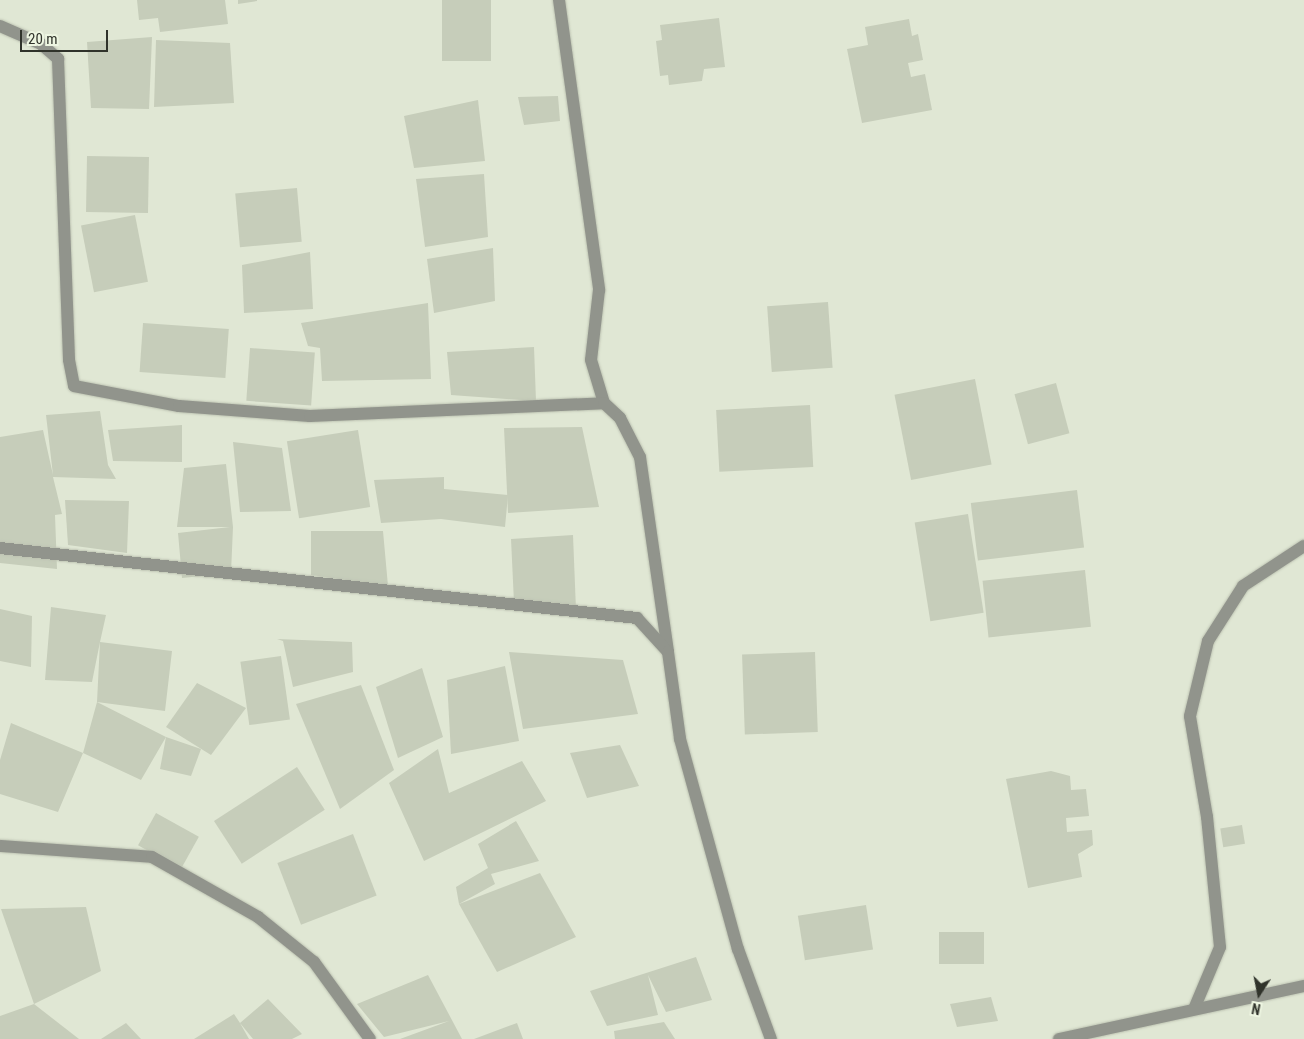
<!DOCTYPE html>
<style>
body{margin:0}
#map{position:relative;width:1304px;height:1039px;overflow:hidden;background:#e0e7d4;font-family:"Roboto Condensed",sans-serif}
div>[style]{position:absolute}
.building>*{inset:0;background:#c6cdba;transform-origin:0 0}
.roads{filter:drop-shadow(0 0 1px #bdc3b2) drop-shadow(0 0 1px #bdc3b2)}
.minor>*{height:12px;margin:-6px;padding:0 6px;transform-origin:6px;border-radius:6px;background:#91948c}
span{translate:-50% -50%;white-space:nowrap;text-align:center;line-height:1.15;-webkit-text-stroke:4.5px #edf5e1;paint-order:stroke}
.north{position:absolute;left:1234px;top:969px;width:50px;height:50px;-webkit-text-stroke:4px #edf5e1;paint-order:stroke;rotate:191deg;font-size:14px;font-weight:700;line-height:20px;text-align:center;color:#30332b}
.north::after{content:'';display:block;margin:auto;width:18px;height:22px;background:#30332b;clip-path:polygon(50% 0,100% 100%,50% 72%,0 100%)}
.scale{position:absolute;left:20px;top:30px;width:88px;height:22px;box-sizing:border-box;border:2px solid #30332b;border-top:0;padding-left:6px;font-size:15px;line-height:18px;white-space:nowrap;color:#30332b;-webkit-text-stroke:4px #edf5e1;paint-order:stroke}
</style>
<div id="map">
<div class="building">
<div style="clip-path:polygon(137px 0,225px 0,228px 24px,160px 32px,158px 18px,139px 20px)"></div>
<div style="clip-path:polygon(238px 0,257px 0,257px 1px,238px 4px)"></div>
<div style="left:442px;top:0;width:49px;height:61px"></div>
<div style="clip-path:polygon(719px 18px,725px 67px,704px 69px,702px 81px,669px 85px,668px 75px,660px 76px,656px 41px,662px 40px,660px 25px)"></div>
<div style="clip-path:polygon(909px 19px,912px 36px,918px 34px,923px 60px,908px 63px,911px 77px,925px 74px,932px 110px,862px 123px,847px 49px,868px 45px,865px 27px)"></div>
<div style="clip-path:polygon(152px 37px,149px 109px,91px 108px,87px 42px)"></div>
<div style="clip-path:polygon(156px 40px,230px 43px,234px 103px,154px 107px)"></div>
<div style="clip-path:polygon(558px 96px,560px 121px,524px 125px,518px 97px)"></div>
<div style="clip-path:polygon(478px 100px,485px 161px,414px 168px,404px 116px)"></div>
<div style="left:87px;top:156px;width:62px;height:56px;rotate:1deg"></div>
<div style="clip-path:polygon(484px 174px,488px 237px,425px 247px,416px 179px)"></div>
<div style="left:297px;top:188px;width:54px;height:62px;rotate:85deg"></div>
<div style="left:135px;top:215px;width:68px;height:55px;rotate:79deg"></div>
<div style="clip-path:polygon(493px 248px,495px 301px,434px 313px,427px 259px)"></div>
<div style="clip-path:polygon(310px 252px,313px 309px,244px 313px,242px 265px)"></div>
<div style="left:828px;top:302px;width:66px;height:61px;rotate:86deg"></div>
<div style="clip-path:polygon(428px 303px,431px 379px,322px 381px,320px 348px,308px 346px,301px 323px)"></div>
<div style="left:143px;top:323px;width:86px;height:49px;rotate:4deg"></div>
<div style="clip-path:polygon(534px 347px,536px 401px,451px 395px,447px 352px)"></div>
<div style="left:250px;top:348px;width:65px;height:53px;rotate:4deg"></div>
<div style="left:975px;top:379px;width:87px;height:82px;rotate:79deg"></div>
<div style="left:1056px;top:383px;width:52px;height:43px;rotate:75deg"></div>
<div style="left:810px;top:405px;width:62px;height:94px;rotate:87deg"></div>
<div style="clip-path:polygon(100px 411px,108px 465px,116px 479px,53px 477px,62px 514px,55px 515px,57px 569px,0 563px,0 437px,43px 430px,53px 475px,46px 415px)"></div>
<div style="clip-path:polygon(182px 425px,182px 462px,113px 461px,108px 430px)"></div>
<div style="clip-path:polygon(582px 427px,599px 507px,508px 513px,504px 428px)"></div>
<div style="left:358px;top:430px;width:78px;height:72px;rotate:81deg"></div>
<div style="clip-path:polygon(233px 442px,282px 448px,291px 511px,240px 512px)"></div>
<div style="clip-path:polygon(226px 464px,233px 527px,231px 573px,182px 578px,178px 533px,230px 527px,177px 527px,184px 468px)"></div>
<div style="clip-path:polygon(444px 477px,444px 489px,508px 495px,505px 527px,441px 519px,381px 523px,374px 480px)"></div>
<div style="left:1077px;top:490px;width:58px;height:107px;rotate:83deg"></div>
<div style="clip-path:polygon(65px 500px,129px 501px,127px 553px,68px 545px)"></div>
<div style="left:968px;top:514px;width:100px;height:54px;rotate:81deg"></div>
<div style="clip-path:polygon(311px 531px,383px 531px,388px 586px,311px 575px)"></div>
<div style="clip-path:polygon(573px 535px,576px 610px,514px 603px,511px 539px)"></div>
<div style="left:1085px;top:570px;width:57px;height:103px;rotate:84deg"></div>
<div style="clip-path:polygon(51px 607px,106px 615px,100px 642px,172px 651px,165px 711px,97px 702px,100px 642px,92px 682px,45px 680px)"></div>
<div style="clip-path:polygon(0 609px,32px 616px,31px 667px,0 661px)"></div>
<div style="clip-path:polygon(277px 639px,352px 642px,353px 672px,293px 687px,283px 641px)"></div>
<div style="clip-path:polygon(509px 652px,623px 660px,638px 714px,523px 729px)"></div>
<div style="left:815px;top:652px;width:80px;height:73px;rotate:88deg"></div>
<div style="left:281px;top:656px;width:64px;height:41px;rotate:82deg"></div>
<div style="clip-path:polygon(505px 666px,519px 741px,451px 754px,447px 680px)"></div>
<div style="clip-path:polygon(422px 668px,443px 737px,398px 758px,376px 687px)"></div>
<div style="clip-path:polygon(197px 683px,246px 708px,211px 755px,166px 727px)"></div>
<div style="clip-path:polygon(361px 685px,394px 770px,340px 809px,296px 704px)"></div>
<div style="clip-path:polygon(97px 702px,166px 737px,141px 780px,83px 753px,58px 812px,0 794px,0 760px,11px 723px,83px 753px)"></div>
<div style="clip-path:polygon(166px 737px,201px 749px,191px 776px,160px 769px)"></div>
<div style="clip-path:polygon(620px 745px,639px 786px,587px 798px,570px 753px)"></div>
<div style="clip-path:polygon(438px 749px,449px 793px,522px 761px,546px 801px,424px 861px,389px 783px)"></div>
<div style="left:297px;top:767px;width:51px;height:99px;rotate:57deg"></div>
<div style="clip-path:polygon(1051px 771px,1070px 776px,1071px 790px,1086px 789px,1089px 816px,1066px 818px,1067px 832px,1092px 830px,1093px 845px,1078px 854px,1082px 877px,1028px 888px,1006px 779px)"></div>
<div style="left:156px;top:813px;width:49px;height:37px;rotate:29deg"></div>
<div style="clip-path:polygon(516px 821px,539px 861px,491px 874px,495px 884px,459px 904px,456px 887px,488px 868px,478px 844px)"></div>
<div style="left:1242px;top:825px;width:19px;height:22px;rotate:81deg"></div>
<div style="left:353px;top:834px;width:66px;height:81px;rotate:69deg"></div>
<div style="clip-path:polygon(540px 873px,576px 937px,497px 972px,459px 904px)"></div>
<div style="left:866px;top:905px;width:45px;height:69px;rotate:81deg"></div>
<div style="clip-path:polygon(86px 907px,101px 971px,34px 1004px,1px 909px)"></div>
<div style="left:984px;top:932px;width:32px;height:45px;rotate:90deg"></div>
<div style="clip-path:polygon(696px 957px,712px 1000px,666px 1012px,648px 975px,658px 1015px,607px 1026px,590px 991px)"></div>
<div style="clip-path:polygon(428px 975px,462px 1039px,400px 1039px,449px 1021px,384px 1037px,357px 1004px)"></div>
<div style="clip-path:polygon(991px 997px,998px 1021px,957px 1027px,950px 1004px)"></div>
<div style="clip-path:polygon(268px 999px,302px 1034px,292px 1039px,253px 1039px,240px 1023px,249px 1039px,194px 1039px,234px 1014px,240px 1023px)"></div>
<div style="clip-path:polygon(34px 1004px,79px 1039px,0 1039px,0 1016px)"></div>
<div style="clip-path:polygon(664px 1022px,675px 1039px,615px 1039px,614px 1031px)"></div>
<div style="clip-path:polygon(126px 1023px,141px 1039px,101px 1039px)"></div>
<div style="clip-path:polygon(517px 1023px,523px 1039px,474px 1039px)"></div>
</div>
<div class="roads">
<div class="minor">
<div style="left:559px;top:0;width:293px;rotate:82.1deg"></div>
<div style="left:599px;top:290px;width:70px;rotate:96.5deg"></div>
<div style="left:591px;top:360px;width:45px;rotate:73.2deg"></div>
<div style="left:0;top:26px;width:45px;rotate:23.7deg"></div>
<div style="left:41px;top:44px;width:23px;rotate:41deg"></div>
<div style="left:58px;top:59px;width:301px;rotate:87.9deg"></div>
<div style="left:69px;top:360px;width:26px;rotate:79deg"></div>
<div style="left:74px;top:386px;width:107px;rotate:10.8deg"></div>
<div style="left:179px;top:406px;width:131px;rotate:4.4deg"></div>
<div style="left:310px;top:416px;width:294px;rotate:-2.5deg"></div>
<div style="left:604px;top:403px;width:22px;rotate:43deg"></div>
<div style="left:620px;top:418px;width:44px;rotate:62.9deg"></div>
<div style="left:640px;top:457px;width:197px;rotate:81.8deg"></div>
<div style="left:0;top:548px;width:641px;rotate:6.27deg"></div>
<div style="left:637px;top:618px;width:46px;rotate:47.6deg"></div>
<div style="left:668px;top:652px;width:88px;rotate:82.1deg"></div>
<div style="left:680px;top:739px;width:218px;rotate:74.6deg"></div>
<div style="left:738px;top:949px;width:96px;rotate:69.9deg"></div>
<div style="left:0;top:846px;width:152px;rotate:4.1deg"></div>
<div style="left:152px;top:857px;width:122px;rotate:29.5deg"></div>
<div style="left:258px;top:917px;width:72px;rotate:38.8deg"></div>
<div style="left:314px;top:962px;width:95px;rotate:54deg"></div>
<div style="left:1194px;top:1009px;width:67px;rotate:-67.2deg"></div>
<div style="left:1220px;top:947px;width:131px;rotate:-95.7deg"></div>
<div style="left:1207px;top:817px;width:102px;rotate:-99.6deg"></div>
<div style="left:1190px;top:716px;width:77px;rotate:-76.5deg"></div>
<div style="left:1208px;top:641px;width:65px;rotate:-57.5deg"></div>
<div style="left:1243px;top:586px;width:73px;rotate:-33.3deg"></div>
<div style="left:1059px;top:1039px;width:251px;rotate:-12.2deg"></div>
</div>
</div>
<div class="north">N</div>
<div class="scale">20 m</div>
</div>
